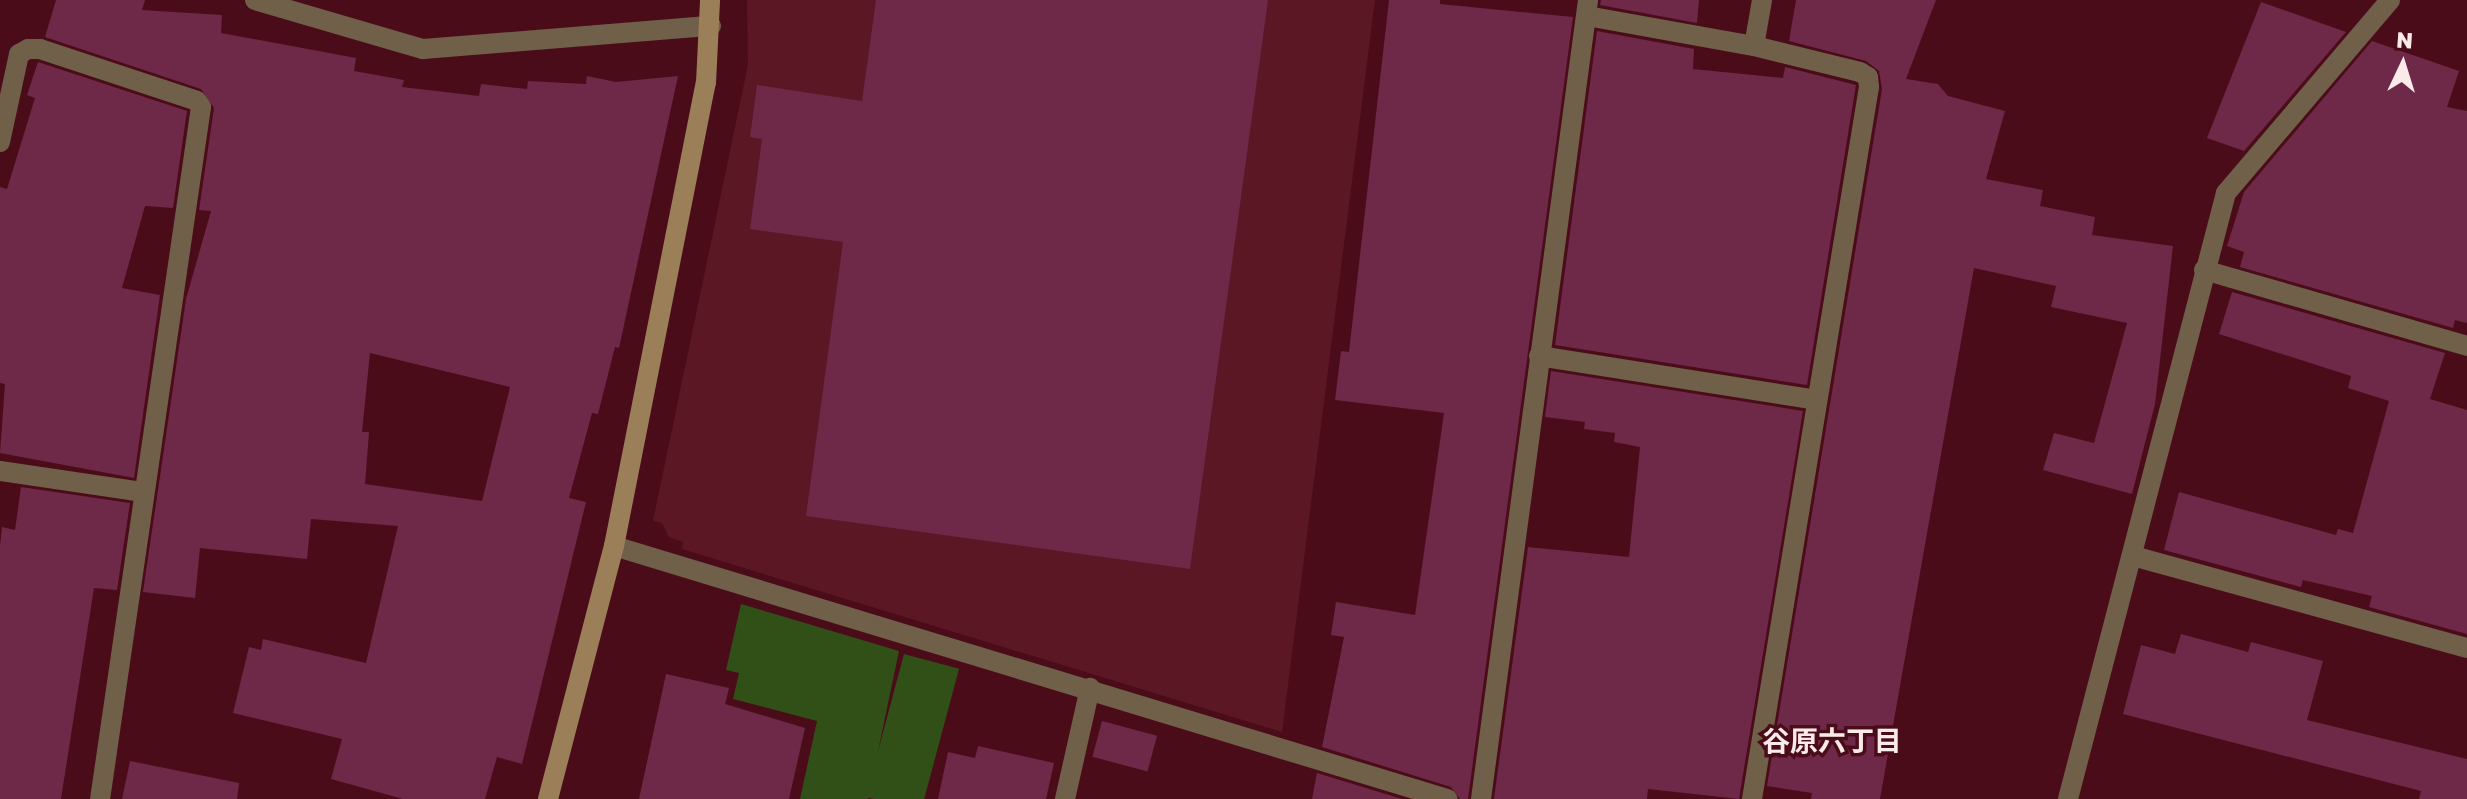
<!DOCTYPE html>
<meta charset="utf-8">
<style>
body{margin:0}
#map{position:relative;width:2467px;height:799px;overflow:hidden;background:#4b0c19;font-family:"Golos Text","Noto Sans JP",sans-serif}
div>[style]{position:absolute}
.built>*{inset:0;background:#5c1725}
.green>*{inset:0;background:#305018;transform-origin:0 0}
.building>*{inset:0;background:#6e2848;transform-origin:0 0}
.street>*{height:20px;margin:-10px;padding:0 10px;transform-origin:10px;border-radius:10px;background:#716049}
.secondary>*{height:20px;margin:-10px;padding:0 10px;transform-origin:10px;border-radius:10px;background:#9b7f59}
span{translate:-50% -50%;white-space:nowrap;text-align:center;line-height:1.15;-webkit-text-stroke:7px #4b0c19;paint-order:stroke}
.neighbourhood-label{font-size:28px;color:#fbeaea;font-weight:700}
.north{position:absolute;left:2363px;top:24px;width:80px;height:80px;-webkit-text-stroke:6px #4b0c19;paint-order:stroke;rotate:4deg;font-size:22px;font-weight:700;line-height:32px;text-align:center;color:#fbeaea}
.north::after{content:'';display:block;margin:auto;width:28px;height:36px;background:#fbeaea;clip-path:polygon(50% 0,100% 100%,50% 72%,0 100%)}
</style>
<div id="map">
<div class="built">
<div style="clip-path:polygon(747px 0,1375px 0,1282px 732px,682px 549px,683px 542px,669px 537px,662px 523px,653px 521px,748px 65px)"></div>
</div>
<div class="green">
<div style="clip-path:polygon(741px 604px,899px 651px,868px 799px,800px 799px,817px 721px,733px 699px,739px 673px,726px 670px)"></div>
<div style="left:904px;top:654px;width:57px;height:148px;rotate:15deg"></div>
</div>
<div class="building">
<div style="clip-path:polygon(evenodd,56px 0,145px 0,142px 10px,222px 15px,221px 33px,356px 58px,354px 71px,404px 80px,402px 87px,479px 96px,481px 84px,527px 89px,528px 81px,586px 84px,587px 76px,616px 82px,678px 76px,619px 348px,615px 347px,598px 414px,592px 413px,569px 498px,586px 502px,522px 764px,497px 757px,485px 799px,403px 799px,331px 779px,342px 739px,233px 713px,249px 647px,261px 650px,263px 639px,366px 663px,398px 526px,311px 519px,307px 559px,200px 548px,195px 598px,143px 592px,186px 299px,211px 211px,199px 210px,214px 108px,201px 89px,45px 37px,56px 0,370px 353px,510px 387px,482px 501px,365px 484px,369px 432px,362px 432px,370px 353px)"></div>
<div style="clip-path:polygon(876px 0,1268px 0,1190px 569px,806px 516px,843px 242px,750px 229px,762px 139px,750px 137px,757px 85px,862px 101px)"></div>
<div style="clip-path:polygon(1389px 0,1440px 0,1440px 4px,1573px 17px,1468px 799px,1460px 799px,1451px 787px,1322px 747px,1344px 637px,1331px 635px,1336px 602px,1415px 615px,1444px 413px,1335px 400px,1341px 351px,1349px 352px)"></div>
<div style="clip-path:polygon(1601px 0,1699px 0,1697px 23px,1600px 5px)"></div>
<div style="clip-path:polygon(1796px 0,1936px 0,1906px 79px,1938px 84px,1948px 96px,2005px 111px,1986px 179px,2043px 190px,2040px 206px,2095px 217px,2092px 235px,2173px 246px,2155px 404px,2132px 494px,2043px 470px,2054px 433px,2094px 443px,2127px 323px,2051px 307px,2056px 286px,1974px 268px,1880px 799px,1811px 799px,1812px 793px,1767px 786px,1882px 89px,1879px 71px,1866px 61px,1789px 41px)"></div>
<div style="clip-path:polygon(2261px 2px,2346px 32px,2244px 151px,2207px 138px)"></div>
<div style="clip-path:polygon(1597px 31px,1694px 49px,1693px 69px,1783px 78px,1785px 67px,1856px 85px,1807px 385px,1555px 345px)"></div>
<div style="clip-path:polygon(2372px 41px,2459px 71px,2447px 107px,2467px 111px,2467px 323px,2455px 320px,2453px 328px,2240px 267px,2244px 252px,2227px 246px,2244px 192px)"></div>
<div style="clip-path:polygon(38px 62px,187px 111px,173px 208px,145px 206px,122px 288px,160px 295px,134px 478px,0 453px,5px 384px,0 383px,0 187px,7px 189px,35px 98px,27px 95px)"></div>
<div style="clip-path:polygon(2232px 292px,2445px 353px,2430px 399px,2467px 410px,2467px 634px,2369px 607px,2372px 596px,2303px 580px,2301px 587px,2164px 550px,2179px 492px,2336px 535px,2338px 529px,2353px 533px,2389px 401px,2348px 388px,2351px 376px,2219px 334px)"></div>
<div style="clip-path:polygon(1551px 371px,1803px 411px,1739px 799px,1648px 789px,1647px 799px,1494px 799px,1528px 547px,1629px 557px,1640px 447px,1614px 442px,1615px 433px,1584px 429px,1585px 422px,1545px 417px)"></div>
<div style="clip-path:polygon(21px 487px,130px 503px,117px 590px,94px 588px,61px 799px,0 799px,0 546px,2px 527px,15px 530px)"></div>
<div style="clip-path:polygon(2181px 634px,2248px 652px,2251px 642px,2323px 661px,2307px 720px,2467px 759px,2467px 799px,2419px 799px,2421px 791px,2123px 714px,2141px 645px,2175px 654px)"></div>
<div style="clip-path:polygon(666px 674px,729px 688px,725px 704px,805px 728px,789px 799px,639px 799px)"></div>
<div style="left:1102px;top:721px;width:57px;height:37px;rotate:15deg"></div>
<div style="clip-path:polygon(978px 746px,1054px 763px,1046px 799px,938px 799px,948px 752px,975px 758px)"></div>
<div style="clip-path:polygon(130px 761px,239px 783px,237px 799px,122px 799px)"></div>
<div style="clip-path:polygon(1317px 773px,1402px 799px,1312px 799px)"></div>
</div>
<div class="street">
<div style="left:255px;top:0;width:175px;rotate:16.3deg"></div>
<div style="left:423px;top:49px;width:289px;rotate:-4.6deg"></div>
<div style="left:1587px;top:16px;width:170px;rotate:10.2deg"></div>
<div style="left:1754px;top:46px;width:47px;rotate:-80.1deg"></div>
<div style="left:0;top:142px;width:90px;rotate:-77.8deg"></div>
<div style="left:19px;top:54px;width:10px;rotate:-29deg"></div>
<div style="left:28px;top:49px;width:12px"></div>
<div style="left:40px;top:49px;width:165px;rotate:18.3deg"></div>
<div style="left:197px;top:101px;width:7px;rotate:56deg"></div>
<div style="left:201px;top:107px;width:699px;rotate:98.3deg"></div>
<div style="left:2204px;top:270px;width:274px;rotate:16.1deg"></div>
<div style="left:1539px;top:356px;width:281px;rotate:9deg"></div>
<div style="left:0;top:471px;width:145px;rotate:8.4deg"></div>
<div style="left:614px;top:546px;width:871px;rotate:16.89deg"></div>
<div style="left:2133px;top:556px;width:346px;rotate:15.4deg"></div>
<div style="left:1065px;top:799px;width:114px;rotate:-77.3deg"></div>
<div style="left:1481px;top:799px;width:806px;rotate:-82.37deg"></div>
<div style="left:1752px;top:799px;width:722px;rotate:-80.67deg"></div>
<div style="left:1869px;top:87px;width:10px;rotate:-96deg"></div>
<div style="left:1868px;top:77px;width:9px;rotate:-148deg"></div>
<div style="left:1860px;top:72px;width:109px;rotate:-166.2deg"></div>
<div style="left:2068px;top:799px;width:626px;rotate:-75.39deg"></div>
<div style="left:2226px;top:193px;width:253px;rotate:-49.6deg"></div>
</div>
<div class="secondary">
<div style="left:548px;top:799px;width:261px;rotate:-75.4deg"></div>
<div style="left:614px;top:546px;width:472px;rotate:-78.8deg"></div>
<div style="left:706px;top:83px;width:83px;rotate:-87.2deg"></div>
</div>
<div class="neighbourhood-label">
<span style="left:1832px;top:741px">谷原六丁目</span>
</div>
<div class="north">N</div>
</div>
